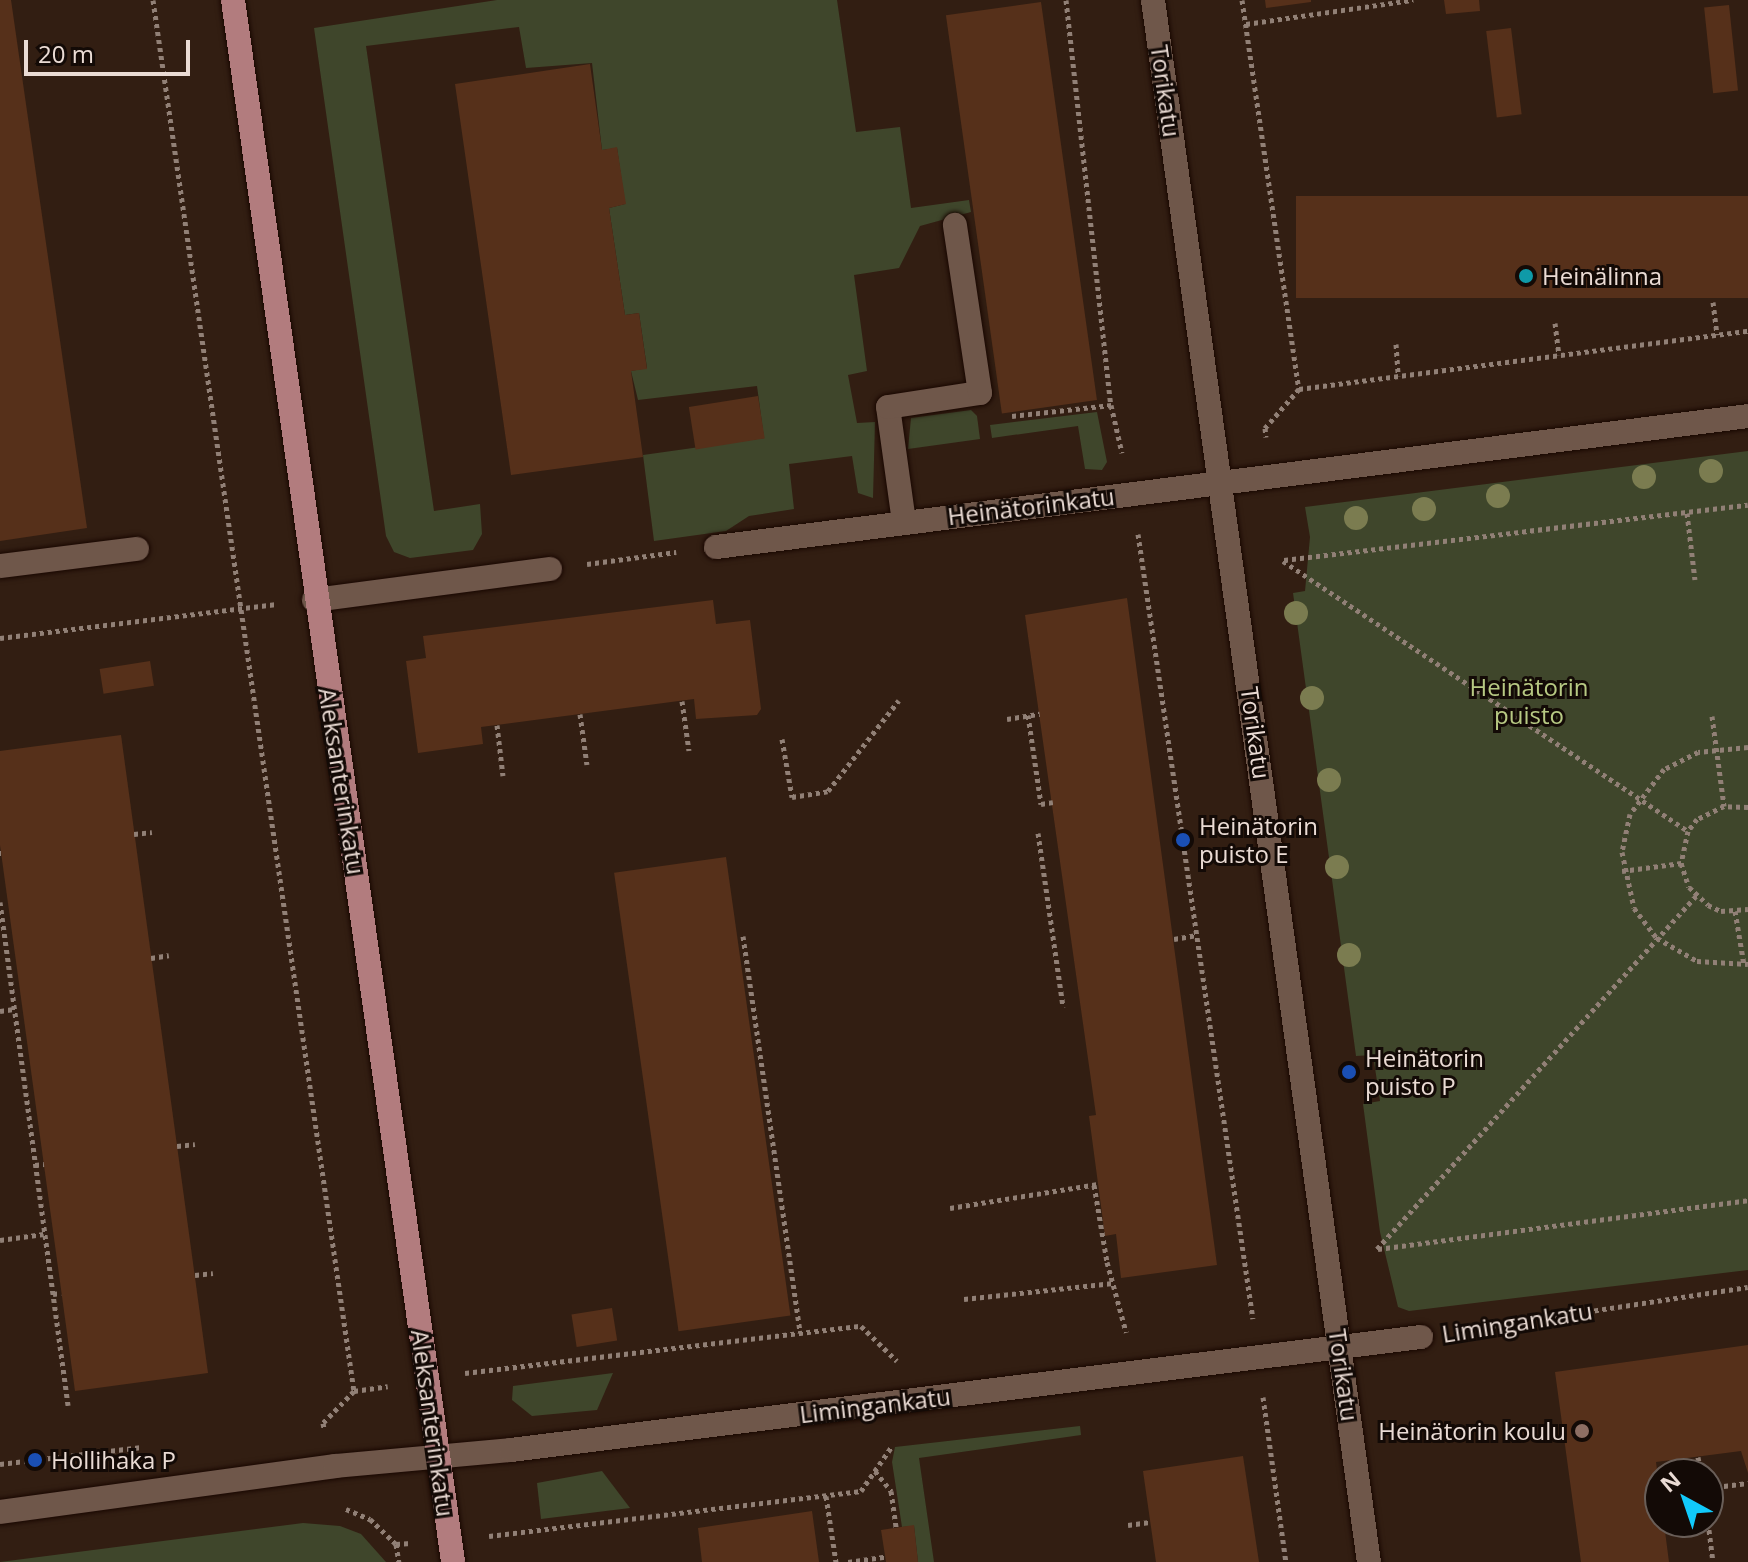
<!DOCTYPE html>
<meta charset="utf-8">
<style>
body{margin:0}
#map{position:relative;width:1748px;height:1562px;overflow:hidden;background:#321e12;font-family:"Open Sans",sans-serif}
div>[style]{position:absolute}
.green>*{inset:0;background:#3f462b}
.building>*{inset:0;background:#56301a;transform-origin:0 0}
.path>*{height:5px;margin-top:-2.5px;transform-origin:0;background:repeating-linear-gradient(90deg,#918076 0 4px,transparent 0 8px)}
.roads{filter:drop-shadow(0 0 2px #190701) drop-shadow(0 0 2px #190701)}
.minor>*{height:24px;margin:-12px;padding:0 12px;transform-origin:12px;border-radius:12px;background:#6f574a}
.major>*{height:24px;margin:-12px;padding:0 12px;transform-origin:12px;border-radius:12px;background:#b27c7e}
.trees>*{width:24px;height:24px;margin:-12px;border-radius:50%;background:#7b7c50}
.dots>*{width:22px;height:22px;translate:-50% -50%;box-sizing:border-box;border:4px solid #130a06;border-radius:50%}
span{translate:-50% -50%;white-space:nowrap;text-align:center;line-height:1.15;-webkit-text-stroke:6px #130a06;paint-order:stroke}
.street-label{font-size:24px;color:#eadbd4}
.poi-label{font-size:24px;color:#eadbd4}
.left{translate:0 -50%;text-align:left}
.right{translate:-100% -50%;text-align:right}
.park-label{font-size:24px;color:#b7c983}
.north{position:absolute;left:1644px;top:1458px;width:80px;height:80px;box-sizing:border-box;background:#130a06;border:2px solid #695e58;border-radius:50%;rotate:320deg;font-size:22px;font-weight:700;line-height:32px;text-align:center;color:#eadbd4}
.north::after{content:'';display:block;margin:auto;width:28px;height:36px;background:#11cafb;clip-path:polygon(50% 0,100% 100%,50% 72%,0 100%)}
.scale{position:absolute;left:24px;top:40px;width:166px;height:36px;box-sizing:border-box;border:4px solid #eadbd4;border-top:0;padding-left:10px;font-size:24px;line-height:28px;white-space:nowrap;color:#eadbd4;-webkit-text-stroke:6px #130a06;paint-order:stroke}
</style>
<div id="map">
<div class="green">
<div style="clip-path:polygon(497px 0,837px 0,856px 132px,900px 127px,911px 208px,969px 200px,971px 212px,920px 226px,899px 268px,854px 275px,867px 371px,848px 375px,857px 423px,875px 422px,873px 498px,858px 493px,852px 456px,789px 464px,794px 509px,749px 516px,726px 531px,654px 541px,643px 455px,764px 438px,757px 386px,638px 400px,631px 371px,647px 368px,639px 313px,625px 315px,609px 208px,625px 204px,617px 148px,602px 150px,592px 63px,526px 68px,519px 27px,366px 46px,434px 511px,480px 504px,482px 534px,473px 550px,410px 558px,394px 552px,386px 536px,314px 28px)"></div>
<div style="clip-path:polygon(971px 410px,977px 416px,980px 439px,908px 449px,911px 418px)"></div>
<div style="clip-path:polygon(1097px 412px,1107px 462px,1102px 470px,1085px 469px,1078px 426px,992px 438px,990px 425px)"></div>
<div style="clip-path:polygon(1748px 451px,1748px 1270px,1409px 1311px,1398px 1307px,1380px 1232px,1363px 1104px,1380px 1101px,1373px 1055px,1356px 1056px,1293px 593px,1305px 591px,1310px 537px,1305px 507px)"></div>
<div style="clip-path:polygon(613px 1373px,597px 1410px,532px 1416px,512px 1400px,513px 1386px)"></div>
<div style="clip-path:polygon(1080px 1426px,1081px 1435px,919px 1458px,934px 1562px,918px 1562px,914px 1526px,902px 1527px,892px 1462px,895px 1447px)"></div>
<div style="clip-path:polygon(602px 1471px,630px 1508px,541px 1519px,537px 1483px)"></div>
<div style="clip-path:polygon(303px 1523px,340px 1526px,361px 1534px,386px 1562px,0 1562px)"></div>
</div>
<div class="building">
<div style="clip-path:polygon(0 0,11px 0,87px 528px,0 541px)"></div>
<div style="clip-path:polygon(1265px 0,1311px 0,1311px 2px,1266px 8px)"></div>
<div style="clip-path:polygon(1444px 0,1479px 0,1480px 11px,1446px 14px)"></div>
<div style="left:1041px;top:2px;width:402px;height:96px;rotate:82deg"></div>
<div style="left:1729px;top:5px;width:86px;height:25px;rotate:84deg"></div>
<div style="left:1511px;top:28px;width:87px;height:25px;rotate:83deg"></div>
<div style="clip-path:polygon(590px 64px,602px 150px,617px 147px,626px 204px,609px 208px,625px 315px,639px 313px,647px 369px,631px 371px,643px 457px,511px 475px,455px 84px)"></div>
<div style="left:1748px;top:196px;width:102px;height:452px;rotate:90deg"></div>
<div style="left:758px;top:396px;width:43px;height:70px;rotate:81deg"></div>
<div style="clip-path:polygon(1127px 598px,1217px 1265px,1121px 1278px,1116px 1234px,1105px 1236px,1089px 1116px,1096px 1115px,1025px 615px)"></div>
<div style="clip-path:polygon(713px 600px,716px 624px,750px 620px,761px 709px,757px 715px,696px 719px,694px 699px,481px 727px,483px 744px,418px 753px,406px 661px,426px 658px,423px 636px)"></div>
<div style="left:150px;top:661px;width:25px;height:51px;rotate:81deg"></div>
<div style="clip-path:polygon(121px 735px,208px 1373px,75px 1391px,0 845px,0 751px)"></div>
<div style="left:726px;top:857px;width:463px;height:113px;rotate:82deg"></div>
<div style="left:612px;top:1308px;width:33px;height:41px;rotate:81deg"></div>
<div style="clip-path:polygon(1748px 1345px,1748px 1473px,1741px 1451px,1656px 1462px,1669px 1562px,1581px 1562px,1555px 1372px)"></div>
<div style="clip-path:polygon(1243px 1456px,1259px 1562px,1156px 1562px,1143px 1471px)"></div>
<div style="clip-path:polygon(812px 1511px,819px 1562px,702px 1562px,698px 1528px)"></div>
<div style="clip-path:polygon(914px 1525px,918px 1562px,886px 1562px,881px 1530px)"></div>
</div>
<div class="path">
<div style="left:153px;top:0;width:1405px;rotate:81.78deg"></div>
<div style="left:354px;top:1391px;width:45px;rotate:134.1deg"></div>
<div style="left:323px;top:1423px;width:5px;rotate:79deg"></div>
<div style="left:1066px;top:0;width:407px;rotate:83.7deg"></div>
<div style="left:1111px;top:405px;width:49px;rotate:77.1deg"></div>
<div style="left:1242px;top:0;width:393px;rotate:81.7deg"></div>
<div style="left:1299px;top:389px;width:52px;rotate:131.1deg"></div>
<div style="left:1265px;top:428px;width:9px;rotate:84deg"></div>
<div style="left:1246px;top:24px;width:169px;rotate:-8.2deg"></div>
<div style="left:1713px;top:302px;width:33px;rotate:83deg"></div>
<div style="left:1555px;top:323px;width:32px;rotate:83deg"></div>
<div style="left:1396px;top:344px;width:32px;rotate:86deg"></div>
<div style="left:1299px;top:389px;width:453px;rotate:-7.4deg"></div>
<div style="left:1012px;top:416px;width:100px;rotate:-6.3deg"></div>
<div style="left:1687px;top:513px;width:67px;rotate:83.2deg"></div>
<div style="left:1138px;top:534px;width:793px;rotate:81.67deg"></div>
<div style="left:1284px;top:560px;width:467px;rotate:-6.8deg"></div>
<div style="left:1283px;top:561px;width:487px;rotate:33.7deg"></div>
<div style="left:587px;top:564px;width:90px;rotate:-7.7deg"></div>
<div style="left:0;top:638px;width:279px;rotate:-7deg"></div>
<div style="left:682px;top:701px;width:50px;rotate:82deg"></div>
<div style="left:580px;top:714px;width:51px;rotate:82.2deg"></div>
<div style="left:1028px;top:715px;width:90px;rotate:81.7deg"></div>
<div style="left:1041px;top:804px;width:12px;rotate:-9deg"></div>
<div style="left:1712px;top:716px;width:91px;rotate:82.4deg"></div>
<div style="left:1007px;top:719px;width:33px;rotate:-9deg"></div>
<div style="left:497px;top:725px;width:51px;rotate:83.3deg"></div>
<div style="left:782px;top:739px;width:59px;rotate:80.2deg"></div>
<div style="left:792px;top:797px;width:36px;rotate:-9deg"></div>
<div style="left:828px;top:791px;width:115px;rotate:-52deg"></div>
<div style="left:1748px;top:747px;width:50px;rotate:174.3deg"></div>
<div style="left:1698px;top:752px;width:38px;rotate:153deg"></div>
<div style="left:1664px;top:769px;width:56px;rotate:127.1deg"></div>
<div style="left:1630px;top:814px;width:39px;rotate:102deg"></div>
<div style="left:1622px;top:852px;width:57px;rotate:77.9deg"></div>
<div style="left:1634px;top:908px;width:38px;rotate:53deg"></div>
<div style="left:1657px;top:938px;width:46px;rotate:29.9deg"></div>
<div style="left:1697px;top:961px;width:51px;rotate:3.4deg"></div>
<div style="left:1748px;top:807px;width:24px;rotate:-178deg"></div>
<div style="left:1724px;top:806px;width:30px;rotate:154deg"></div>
<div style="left:1697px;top:819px;width:15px;rotate:127deg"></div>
<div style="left:1688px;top:831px;width:33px;rotate:102deg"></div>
<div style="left:1681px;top:863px;width:25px;rotate:72deg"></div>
<div style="left:1689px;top:887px;width:26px;rotate:43deg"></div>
<div style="left:1708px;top:905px;width:14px;rotate:25deg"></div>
<div style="left:1721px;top:911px;width:27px;rotate:-4deg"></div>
<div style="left:1038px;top:833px;width:176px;rotate:81.8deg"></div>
<div style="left:134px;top:834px;width:18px;rotate:-6deg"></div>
<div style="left:0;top:853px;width:1px"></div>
<div style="left:1622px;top:871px;width:60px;rotate:-7.7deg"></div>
<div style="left:0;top:902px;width:508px;rotate:82.3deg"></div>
<div style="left:1735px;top:911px;width:55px;rotate:80.5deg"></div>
<div style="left:743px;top:936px;width:401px;rotate:81.8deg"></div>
<div style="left:1174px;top:939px;width:22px;rotate:-10deg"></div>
<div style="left:151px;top:958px;width:18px;rotate:-9deg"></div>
<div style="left:0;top:1011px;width:14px;rotate:-8deg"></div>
<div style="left:177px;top:1146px;width:18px;rotate:-6deg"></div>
<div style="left:35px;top:1165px;width:9px;rotate:-6deg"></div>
<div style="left:1094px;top:1185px;width:78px;rotate:80.4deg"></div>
<div style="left:1107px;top:1262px;width:73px;rotate:74.8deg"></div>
<div style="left:950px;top:1208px;width:150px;rotate:-9.2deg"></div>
<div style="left:0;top:1240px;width:44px;rotate:-7.8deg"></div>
<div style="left:1377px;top:1249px;width:476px;rotate:-47.9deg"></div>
<div style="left:1378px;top:1249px;width:373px;rotate:-7.5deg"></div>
<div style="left:195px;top:1275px;width:18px;rotate:-6deg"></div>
<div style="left:53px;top:1294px;width:8px;rotate:-7deg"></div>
<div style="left:964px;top:1299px;width:150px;rotate:-6.1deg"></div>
<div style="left:1460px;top:1331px;width:291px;rotate:-8.7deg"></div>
<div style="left:465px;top:1373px;width:399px;rotate:-6.8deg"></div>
<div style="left:861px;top:1326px;width:50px;rotate:44.2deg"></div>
<div style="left:354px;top:1391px;width:34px;rotate:-8deg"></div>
<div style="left:1263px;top:1397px;width:167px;rotate:82.1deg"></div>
<div style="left:1698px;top:1457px;width:17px;rotate:80deg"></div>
<div style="left:0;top:1464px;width:143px;rotate:-6.8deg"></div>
<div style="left:875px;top:1471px;width:26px;rotate:51deg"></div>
<div style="left:891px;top:1491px;width:37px;rotate:82deg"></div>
<div style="left:1708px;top:1488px;width:40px;rotate:-7.1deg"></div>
<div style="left:826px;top:1496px;width:67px;rotate:81.4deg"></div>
<div style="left:346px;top:1509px;width:26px;rotate:23deg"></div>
<div style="left:370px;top:1519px;width:36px;rotate:44deg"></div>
<div style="left:396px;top:1544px;width:15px;rotate:-4deg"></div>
<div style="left:1708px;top:1522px;width:40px;rotate:82.9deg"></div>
<div style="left:1128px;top:1525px;width:22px;rotate:-8deg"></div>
<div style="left:489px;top:1536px;width:375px;rotate:-6.9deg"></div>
<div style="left:861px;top:1491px;width:55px;rotate:-55.4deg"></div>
<div style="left:396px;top:1544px;width:18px;rotate:81deg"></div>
<div style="left:848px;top:1562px;width:37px;rotate:-8deg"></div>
</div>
<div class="roads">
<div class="minor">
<div style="left:1153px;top:0;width:1577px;rotate:82.13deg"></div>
<div style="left:904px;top:522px;width:116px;rotate:-97.9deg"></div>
<div style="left:888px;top:407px;width:93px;rotate:-8.7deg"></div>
<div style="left:980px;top:393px;width:170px;rotate:-98.5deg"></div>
<div style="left:716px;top:547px;width:1040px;rotate:-7.23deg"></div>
<div style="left:0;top:566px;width:138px;rotate:-7.1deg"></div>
<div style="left:314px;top:600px;width:238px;rotate:-7.5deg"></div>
<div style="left:0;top:1512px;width:338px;rotate:-7.8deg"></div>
<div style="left:335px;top:1466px;width:177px;rotate:-5.2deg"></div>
<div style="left:511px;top:1450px;width:917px;rotate:-7.08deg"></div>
</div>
<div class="major">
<div style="left:233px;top:0;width:1577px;rotate:81.98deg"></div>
</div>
</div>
<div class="trees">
<div style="left:1711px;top:471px"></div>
<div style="left:1644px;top:477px"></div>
<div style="left:1498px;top:496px"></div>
<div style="left:1424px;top:509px"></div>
<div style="left:1356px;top:518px"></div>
<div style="left:1296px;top:613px"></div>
<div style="left:1312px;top:698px"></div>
<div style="left:1329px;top:780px"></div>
<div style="left:1337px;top:867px"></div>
<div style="left:1349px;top:955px"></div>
</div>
<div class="dots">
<div style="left:1526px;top:276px;background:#0f9aa8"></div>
<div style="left:1183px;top:840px;background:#1a4fb4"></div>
<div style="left:1349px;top:1072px;background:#1a4fb4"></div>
<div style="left:1582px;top:1431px;background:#8d6e63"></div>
<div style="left:35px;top:1460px;background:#1a4fb4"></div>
</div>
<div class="street-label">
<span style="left:1166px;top:91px;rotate:82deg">Torikatu</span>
<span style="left:1031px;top:506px;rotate:-7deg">Heinätorinkatu</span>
<span style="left:1256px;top:733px;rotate:82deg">Torikatu</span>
<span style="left:342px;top:781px;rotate:81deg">Aleksanterinkatu</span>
<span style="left:1517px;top:1322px;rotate:-9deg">Limingankatu</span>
<span style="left:1344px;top:1375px;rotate:82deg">Torikatu</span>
<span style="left:875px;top:1405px;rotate:-7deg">Limingankatu</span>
<span style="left:433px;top:1423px;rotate:82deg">Aleksanterinkatu</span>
</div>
<div class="poi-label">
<span class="left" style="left:1542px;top:276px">Heinälinna</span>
<span class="left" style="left:1199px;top:840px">Heinätorin<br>puisto E</span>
<span class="left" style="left:1365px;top:1072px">Heinätorin<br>puisto P</span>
<span class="right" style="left:1566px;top:1431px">Heinätorin koulu</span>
<span class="left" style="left:51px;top:1460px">Hollihaka P</span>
</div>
<div class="park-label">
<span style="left:1529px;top:701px">Heinätorin<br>puisto</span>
</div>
<div class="north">N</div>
<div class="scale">20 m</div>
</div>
